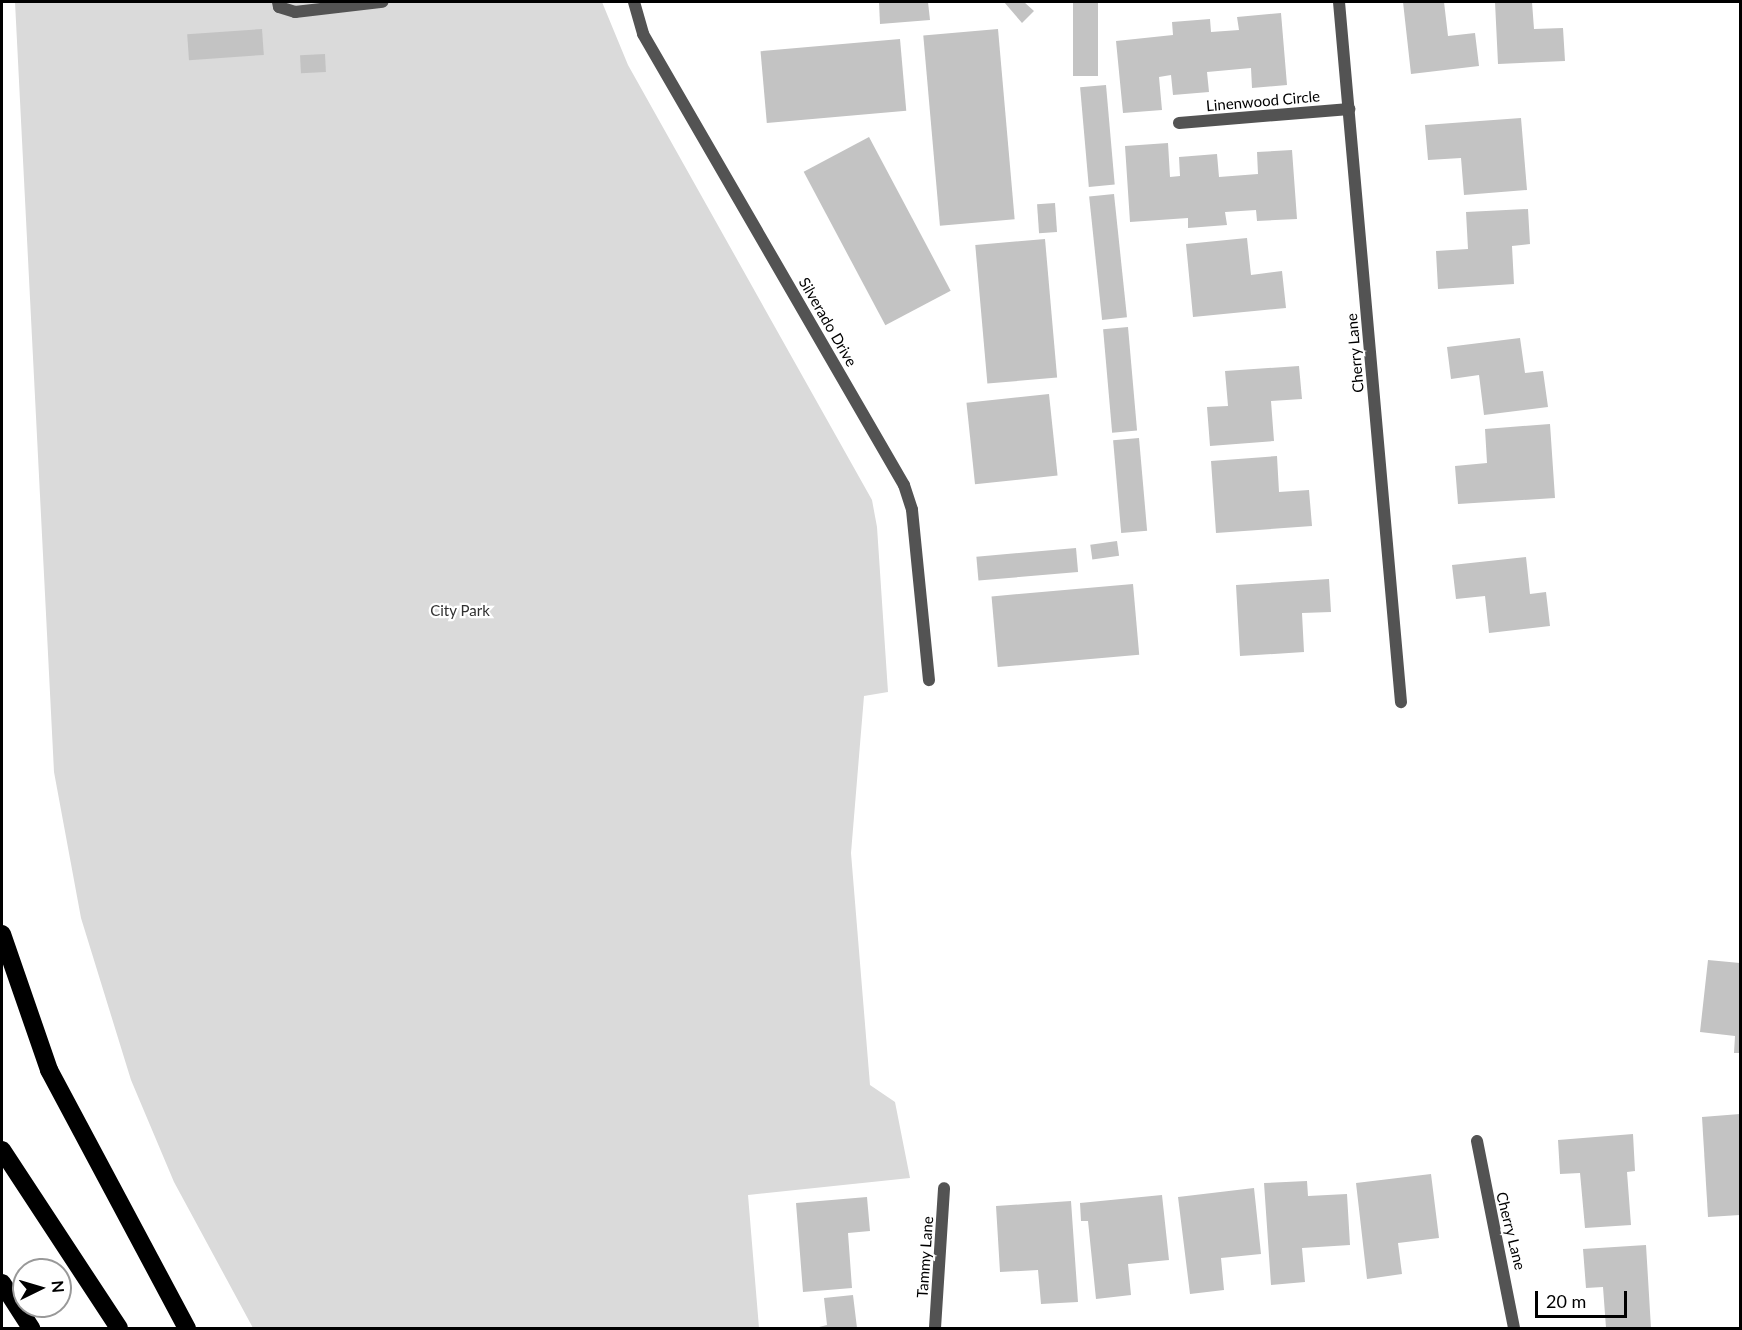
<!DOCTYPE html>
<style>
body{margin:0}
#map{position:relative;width:1742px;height:1330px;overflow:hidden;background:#fff;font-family:Lato,sans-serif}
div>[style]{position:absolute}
.green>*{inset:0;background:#dadada}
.building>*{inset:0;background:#c3c3c3;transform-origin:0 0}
.lane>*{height:12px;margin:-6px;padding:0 6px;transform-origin:6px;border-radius:6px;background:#535353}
.street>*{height:12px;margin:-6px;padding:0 6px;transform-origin:6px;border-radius:6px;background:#535353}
.highway>*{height:18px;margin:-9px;padding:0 9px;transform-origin:9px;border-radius:9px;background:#000}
span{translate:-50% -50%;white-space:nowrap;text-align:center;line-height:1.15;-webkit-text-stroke:4.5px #fff;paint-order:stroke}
.street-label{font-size:15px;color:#000}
.park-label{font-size:15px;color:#313131}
.frame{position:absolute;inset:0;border:3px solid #000;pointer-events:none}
.north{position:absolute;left:12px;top:1258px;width:60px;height:60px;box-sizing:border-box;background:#fff;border:2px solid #999;border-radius:50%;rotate:85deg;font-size:16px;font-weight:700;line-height:24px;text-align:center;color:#000}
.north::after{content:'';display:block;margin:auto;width:21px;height:27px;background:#000;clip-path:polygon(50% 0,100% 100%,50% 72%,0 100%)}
.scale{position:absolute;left:1535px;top:1291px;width:92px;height:27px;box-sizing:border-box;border:3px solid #000;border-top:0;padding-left:8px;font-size:18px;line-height:21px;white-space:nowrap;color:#000;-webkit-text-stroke:4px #fff;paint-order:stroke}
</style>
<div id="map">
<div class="green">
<div style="clip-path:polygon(15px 2px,602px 2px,628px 65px,872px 500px,877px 527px,888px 692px,864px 696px,851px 853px,870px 1085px,895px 1102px,910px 1178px,748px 1195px,759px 1328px,253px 1328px,174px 1182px,131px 1080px,81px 918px,54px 772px)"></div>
</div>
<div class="building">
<div style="clip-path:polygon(879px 2px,928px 2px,930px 20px,880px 24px)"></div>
<div style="clip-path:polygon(1004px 2px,1024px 2px,1034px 11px,1022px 23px)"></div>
<div style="left:1073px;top:2px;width:25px;height:74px"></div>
<div style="clip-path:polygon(1403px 2px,1444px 2px,1448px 36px,1475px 33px,1479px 66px,1411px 74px)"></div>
<div style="clip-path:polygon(1495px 2px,1532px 2px,1534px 29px,1563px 28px,1565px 61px,1498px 64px)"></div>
<div style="clip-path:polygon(1281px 13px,1287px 85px,1252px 88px,1251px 68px,1207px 72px,1209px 92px,1173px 95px,1171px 75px,1159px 77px,1162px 110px,1123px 113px,1116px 41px,1173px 35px,1172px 22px,1210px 19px,1211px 32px,1239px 30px,1237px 17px)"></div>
<div style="left:262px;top:29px;width:26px;height:75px;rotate:86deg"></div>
<div style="left:998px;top:29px;width:191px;height:75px;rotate:85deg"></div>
<div style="left:900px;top:39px;width:72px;height:140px;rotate:85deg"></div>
<div style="left:325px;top:54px;width:18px;height:25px;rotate:87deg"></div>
<div style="left:1106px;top:85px;width:100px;height:26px;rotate:85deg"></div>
<div style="clip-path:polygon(1521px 118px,1527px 190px,1464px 195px,1461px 158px,1428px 160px,1425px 125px)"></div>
<div style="left:869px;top:137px;width:174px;height:74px;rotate:62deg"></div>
<div style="clip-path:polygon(1168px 143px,1170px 177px,1180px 176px,1179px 157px,1217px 154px,1219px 177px,1258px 174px,1257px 152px,1292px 150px,1297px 219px,1257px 221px,1256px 210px,1225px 212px,1227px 225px,1188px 228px,1188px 218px,1130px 222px,1125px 146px)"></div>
<div style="left:1114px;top:194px;width:124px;height:25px;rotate:84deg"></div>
<div style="left:1055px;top:203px;width:29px;height:18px;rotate:86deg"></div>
<div style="clip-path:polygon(1528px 209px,1530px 244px,1512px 246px,1514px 284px,1438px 289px,1436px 251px,1468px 249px,1466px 212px)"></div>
<div style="clip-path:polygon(1247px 238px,1251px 275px,1282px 271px,1286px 308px,1193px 317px,1186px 244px)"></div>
<div style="left:1045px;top:239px;width:139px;height:70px;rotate:85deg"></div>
<div style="left:1128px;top:327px;width:104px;height:25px;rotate:85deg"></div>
<div style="clip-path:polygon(1520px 338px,1525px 373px,1543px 371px,1548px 407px,1484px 415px,1479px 375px,1451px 379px,1447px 347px)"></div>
<div style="clip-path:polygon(1299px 366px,1302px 399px,1271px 401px,1274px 441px,1210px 446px,1207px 407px,1228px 406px,1225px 371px)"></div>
<div style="left:1049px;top:394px;width:82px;height:83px;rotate:84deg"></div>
<div style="clip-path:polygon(1550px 424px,1555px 498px,1458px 504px,1455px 466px,1487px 463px,1485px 429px)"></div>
<div style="left:1139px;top:438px;width:93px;height:26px;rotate:85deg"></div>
<div style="clip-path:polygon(1277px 456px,1279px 492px,1309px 490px,1312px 526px,1216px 533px,1211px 461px)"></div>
<div style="left:1117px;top:541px;width:15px;height:27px;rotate:82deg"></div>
<div style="left:1076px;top:548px;width:24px;height:100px;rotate:85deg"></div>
<div style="clip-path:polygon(1526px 557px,1530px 594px,1546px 592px,1550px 626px,1489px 633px,1485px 596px,1456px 599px,1452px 565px)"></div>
<div style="clip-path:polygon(1329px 579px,1331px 612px,1302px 613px,1304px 652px,1240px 656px,1236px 585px)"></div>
<div style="left:1133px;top:584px;width:71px;height:142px;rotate:85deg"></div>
<div style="clip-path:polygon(1708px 960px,1740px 963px,1740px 1053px,1734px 1053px,1735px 1036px,1700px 1032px)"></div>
<div style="clip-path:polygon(1740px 1114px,1740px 1215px,1708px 1217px,1702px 1117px)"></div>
<div style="clip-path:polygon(1633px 1134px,1635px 1171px,1627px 1172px,1631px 1225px,1585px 1228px,1580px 1173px,1560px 1174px,1558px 1140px)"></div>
<div style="clip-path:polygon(1431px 1174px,1439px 1238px,1398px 1243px,1402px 1274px,1367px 1279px,1356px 1183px)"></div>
<div style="clip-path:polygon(1307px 1181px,1308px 1196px,1347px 1194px,1350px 1245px,1302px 1248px,1305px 1282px,1271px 1285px,1264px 1183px)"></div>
<div style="clip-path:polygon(1254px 1188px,1261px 1254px,1221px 1258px,1224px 1290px,1190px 1294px,1178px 1197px)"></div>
<div style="clip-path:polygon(1162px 1195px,1169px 1260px,1128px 1264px,1131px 1295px,1096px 1299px,1088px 1221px,1081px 1221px,1080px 1203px)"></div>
<div style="clip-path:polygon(867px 1197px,870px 1231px,848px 1233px,852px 1288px,803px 1292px,796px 1203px)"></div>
<div style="clip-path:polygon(1071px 1201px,1078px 1302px,1041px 1304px,1038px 1270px,1000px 1272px,996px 1206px)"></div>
<div style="clip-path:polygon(1646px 1245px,1651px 1328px,1606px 1328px,1603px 1287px,1586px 1288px,1583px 1249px)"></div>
<div style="clip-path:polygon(853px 1295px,857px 1328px,815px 1328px,827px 1325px,824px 1298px)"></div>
</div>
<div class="lane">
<div style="left:278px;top:2px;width:5px;rotate:79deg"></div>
<div style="left:279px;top:7px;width:17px;rotate:17deg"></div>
<div style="left:295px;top:12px;width:88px;rotate:-6.6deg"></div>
</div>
<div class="street">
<div style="left:634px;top:2px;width:33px;rotate:74deg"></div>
<div style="left:643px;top:34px;width:521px;rotate:59.94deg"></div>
<div style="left:904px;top:485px;width:26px;rotate:72deg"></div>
<div style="left:912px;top:510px;width:171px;rotate:84.3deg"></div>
<div style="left:1339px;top:2px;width:703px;rotate:84.94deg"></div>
<div style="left:1179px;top:123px;width:171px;rotate:-4.7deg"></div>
<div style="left:1477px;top:1141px;width:191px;rotate:78.8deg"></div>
<div style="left:935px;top:1328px;width:140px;rotate:-86.3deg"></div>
</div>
<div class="highway">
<div style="left:2px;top:934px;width:144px;rotate:70.9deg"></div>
<div style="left:49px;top:1070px;width:293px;rotate:61.9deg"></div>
<div style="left:2px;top:1150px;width:213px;rotate:56.7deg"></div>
<div style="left:2px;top:1283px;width:54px;rotate:57.2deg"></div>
</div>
<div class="street-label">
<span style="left:1263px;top:101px;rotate:-5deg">Linenwood Circle</span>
<span style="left:828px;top:322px;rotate:60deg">Silverado Drive</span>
<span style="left:1355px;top:353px;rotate:-95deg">Cherry Lane</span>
<span style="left:1511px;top:1231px;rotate:76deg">Cherry Lane</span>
<span style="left:925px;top:1257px;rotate:-86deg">Tammy Lane</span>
</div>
<div class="park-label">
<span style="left:460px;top:611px">City Park</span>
</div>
<div class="frame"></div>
<div class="north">N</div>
<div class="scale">20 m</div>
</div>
